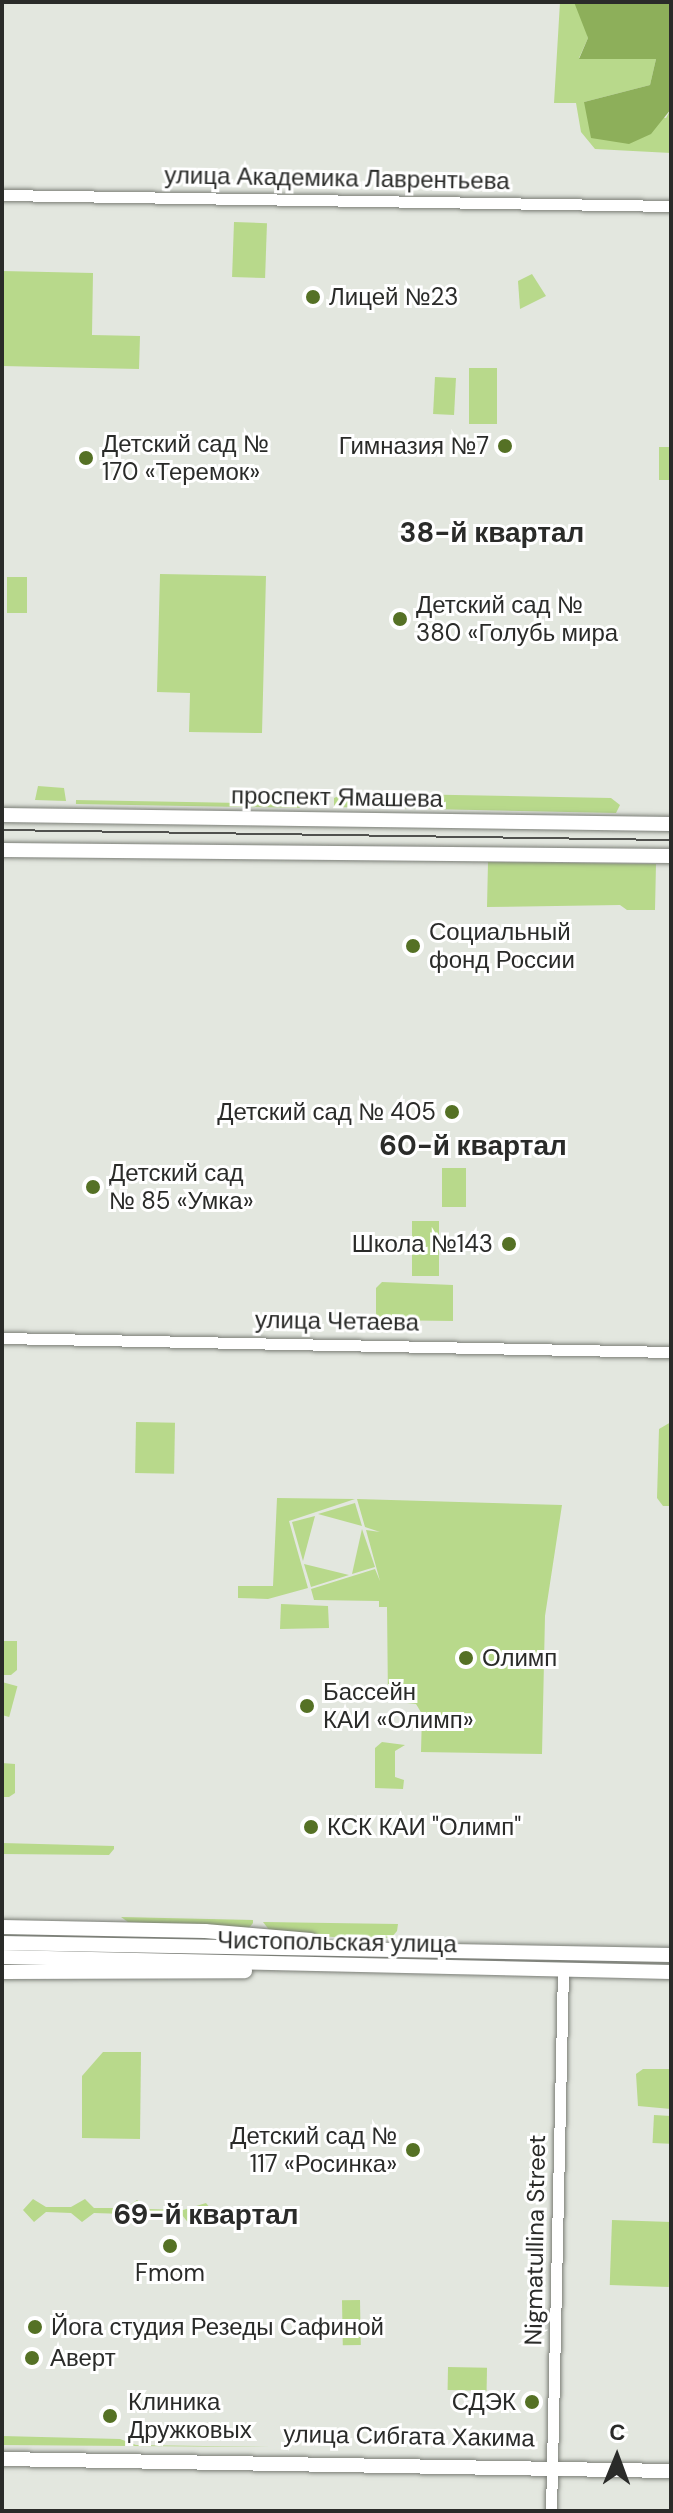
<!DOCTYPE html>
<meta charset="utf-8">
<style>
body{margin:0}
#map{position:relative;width:673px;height:2513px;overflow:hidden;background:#e3e7df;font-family:"DM Sans",sans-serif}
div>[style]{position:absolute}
.green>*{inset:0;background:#b8d98b;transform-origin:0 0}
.water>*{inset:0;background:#8daf5a}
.roads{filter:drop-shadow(0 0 2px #7a7d76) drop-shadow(0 0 2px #7a7d76)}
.minor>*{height:11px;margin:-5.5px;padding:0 5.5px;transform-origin:5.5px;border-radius:5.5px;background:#fff}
.major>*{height:14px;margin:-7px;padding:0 7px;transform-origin:7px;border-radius:7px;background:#fff}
.tram>*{height:2px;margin:-1px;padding:0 1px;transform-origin:1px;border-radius:1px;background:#50514e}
.dots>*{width:22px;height:22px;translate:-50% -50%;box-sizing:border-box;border:4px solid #fff;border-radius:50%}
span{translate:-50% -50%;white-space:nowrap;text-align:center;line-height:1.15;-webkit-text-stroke:6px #fff;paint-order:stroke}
.street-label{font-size:24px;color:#2a2b29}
.poi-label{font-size:24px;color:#2a2b29}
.left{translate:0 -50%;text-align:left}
.right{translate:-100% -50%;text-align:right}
.quarter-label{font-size:28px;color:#2a2b29;font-weight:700}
.frame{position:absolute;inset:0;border:4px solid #2a2b29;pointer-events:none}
.north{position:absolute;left:577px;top:2417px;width:80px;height:80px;-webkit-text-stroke:6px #fff;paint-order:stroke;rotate:1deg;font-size:22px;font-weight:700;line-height:32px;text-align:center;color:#2a2b29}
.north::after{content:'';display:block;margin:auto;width:28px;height:36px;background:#2a2b29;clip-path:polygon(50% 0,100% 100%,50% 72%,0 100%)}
</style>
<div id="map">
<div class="green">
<div style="clip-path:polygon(560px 2px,574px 2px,584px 19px,588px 38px,579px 58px,656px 59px,650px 85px,584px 102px,666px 118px,671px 109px,671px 153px,595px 149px,581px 132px,576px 103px,554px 103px)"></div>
<div style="left:234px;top:222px;width:33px;height:55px;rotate:2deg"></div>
<div style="clip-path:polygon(2px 271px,93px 273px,92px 335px,140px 336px,139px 369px,2px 366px)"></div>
<div style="clip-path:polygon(532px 274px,546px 296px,520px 309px,518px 281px)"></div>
<div style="left:469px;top:368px;width:28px;height:56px"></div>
<div style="left:435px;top:377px;width:21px;height:37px;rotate:3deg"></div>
<div style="left:659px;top:447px;width:12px;height:33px"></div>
<div style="clip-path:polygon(160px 574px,266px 576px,262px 733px,189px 732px,190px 693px,157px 692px)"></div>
<div style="left:7px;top:577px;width:20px;height:36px"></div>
<div style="clip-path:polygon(38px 786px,64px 788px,66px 801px,35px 800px)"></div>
<div style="clip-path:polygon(345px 793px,611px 798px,620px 805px,616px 813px,334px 807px,334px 798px)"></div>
<div style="left:76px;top:800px;width:224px;height:4px;rotate:1deg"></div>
<div style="clip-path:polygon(488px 862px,656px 864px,655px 910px,627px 910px,620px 905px,487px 907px)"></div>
<div style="left:442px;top:1168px;width:24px;height:39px"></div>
<div style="left:412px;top:1221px;width:27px;height:55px"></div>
<div style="clip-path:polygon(382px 1282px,453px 1285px,453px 1321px,376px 1320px,376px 1288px)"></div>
<div style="left:136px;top:1422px;width:39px;height:51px;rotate:1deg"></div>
<div style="clip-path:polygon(671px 1422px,671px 1506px,663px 1506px,657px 1498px,659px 1429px)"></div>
<div style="clip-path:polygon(277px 1498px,355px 1499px,289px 1521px,308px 1588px,268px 1599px,238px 1598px,238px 1586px,273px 1586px)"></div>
<div style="clip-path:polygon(357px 1499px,562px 1505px,545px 1616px,542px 1754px,421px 1752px,422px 1714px,416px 1704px,388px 1701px,387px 1607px,379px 1607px,379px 1601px,314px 1600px,311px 1589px,375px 1569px,380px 1581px,366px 1530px,380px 1532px,365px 1527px)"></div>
<div style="clip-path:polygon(355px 1503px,362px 1526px,318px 1514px)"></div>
<div style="clip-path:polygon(315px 1516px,303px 1561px,292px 1522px)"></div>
<div style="clip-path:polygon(362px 1529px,375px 1567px,352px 1574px)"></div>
<div style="clip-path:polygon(304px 1564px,349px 1575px,311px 1587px)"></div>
<div style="clip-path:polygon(281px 1604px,328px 1606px,329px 1628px,280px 1629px)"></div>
<div style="clip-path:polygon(2px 1641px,17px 1641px,17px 1670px,11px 1675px,2px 1675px)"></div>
<div style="left:2px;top:1682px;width:16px;height:32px;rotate:15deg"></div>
<div style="clip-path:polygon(382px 1742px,405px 1745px,395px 1751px,395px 1777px,404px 1780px,403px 1789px,375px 1788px,375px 1748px)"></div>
<div style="clip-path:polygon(2px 1763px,15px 1764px,15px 1793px,9px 1797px,2px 1797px)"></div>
<div style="clip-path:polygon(2px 1843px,114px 1846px,114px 1849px,109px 1855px,2px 1854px)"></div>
<div style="clip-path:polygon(121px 1917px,253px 1920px,253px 1923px,249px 1928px,205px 1927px,128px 1922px)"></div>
<div style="clip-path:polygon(263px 1922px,398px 1924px,397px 1931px,391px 1938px,333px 1937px,270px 1931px)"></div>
<div style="clip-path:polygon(103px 2052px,141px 2052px,140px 2139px,82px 2138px,82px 2076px)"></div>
<div style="clip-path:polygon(643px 2069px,671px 2069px,671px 2109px,638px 2106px,636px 2074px)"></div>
<div style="left:654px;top:2115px;width:17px;height:28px;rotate:3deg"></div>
<div style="clip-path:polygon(33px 2199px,46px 2207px,71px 2207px,85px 2199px,94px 2208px,125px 2208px,137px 2200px,148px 2209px,183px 2210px,206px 2203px,215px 2214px,203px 2226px,190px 2225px,182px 2215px,148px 2215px,136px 2223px,125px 2214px,94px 2213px,82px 2222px,71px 2213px,46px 2212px,34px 2222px,23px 2210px)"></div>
<div style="left:612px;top:2220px;width:59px;height:65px;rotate:2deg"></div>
<div style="left:360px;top:2300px;width:45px;height:18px;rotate:89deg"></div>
<div style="left:448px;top:2367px;width:39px;height:23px;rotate:1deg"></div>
<div style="clip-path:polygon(2px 2436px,120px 2439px,136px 2445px,270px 2447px,2px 2445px)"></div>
</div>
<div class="water">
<div style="clip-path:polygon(574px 2px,671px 2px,671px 109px,651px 134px,629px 144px,591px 138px,584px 102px,650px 85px,656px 59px,579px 59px,588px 38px)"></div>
</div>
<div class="roads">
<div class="minor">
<div style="left:2px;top:195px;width:669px;rotate:0.94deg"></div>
<div style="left:2px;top:1338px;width:669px;rotate:1.2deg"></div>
<div style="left:551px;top:2511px;width:541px;rotate:-88.73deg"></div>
</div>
<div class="major">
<div style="left:2px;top:815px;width:669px;rotate:0.77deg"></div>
<div style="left:2px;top:850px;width:669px;rotate:0.51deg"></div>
<div style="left:2px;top:1927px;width:203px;rotate:1.1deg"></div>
<div style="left:205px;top:1931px;width:106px;rotate:4.9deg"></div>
<div style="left:2px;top:1943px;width:669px;rotate:1.03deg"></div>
<div style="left:2px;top:1957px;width:669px;rotate:1.28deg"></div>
<div style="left:2px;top:1972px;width:243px;rotate:-0.2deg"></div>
<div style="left:2px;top:2459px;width:669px;rotate:1.03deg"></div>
</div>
</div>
<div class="tram">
<div style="left:2px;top:830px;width:669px;rotate:0.86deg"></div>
</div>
<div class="dots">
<div style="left:313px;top:297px;background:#557125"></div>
<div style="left:505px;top:446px;background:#557125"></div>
<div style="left:86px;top:458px;background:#557125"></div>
<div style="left:400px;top:619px;background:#557125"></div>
<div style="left:413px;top:946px;background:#557125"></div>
<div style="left:452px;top:1112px;background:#557125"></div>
<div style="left:93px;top:1187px;background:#557125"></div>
<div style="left:509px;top:1244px;background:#557125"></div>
<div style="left:466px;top:1658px;background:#557125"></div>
<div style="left:307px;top:1706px;background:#557125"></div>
<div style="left:311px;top:1827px;background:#557125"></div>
<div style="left:413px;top:2150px;background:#557125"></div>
<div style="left:170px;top:2246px;background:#557125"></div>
<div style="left:35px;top:2327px;background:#557125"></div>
<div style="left:32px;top:2358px;background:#557125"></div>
<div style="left:532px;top:2402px;background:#557125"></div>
<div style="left:110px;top:2416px;background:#557125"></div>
</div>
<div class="street-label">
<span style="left:337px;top:178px;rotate:1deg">улица Академика Лаврентьева</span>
<span style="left:337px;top:797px;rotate:1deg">проспект Ямашева</span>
<span style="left:337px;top:1321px;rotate:1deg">улица Четаева</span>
<span style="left:337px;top:1942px;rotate:1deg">Чистопольская улица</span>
<span style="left:535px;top:2240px;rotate:-89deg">Nigmatullina Street</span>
<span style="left:409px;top:2436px;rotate:1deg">улица Сибгата Хакима</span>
</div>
<div class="poi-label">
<span class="left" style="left:329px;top:297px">Лицей №23</span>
<span class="left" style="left:102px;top:458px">Детский сад №<br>170 «Теремок»</span>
<span class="right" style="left:489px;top:446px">Гимназия №7</span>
<span class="left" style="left:416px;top:619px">Детский сад №<br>380 «Голубь мира</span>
<span class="left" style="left:429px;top:946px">Социальный<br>фонд России</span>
<span class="right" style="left:436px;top:1112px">Детский сад № 405</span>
<span class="left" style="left:109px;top:1187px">Детский сад<br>№ 85 «Умка»</span>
<span class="right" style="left:493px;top:1244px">Школа №143</span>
<span class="left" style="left:482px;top:1658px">Олимп</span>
<span class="left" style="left:323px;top:1706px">Бассейн<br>КАИ «Олимп»</span>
<span class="left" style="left:327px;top:1827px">КСК КАИ "Олимп"</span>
<span class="right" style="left:397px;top:2150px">Детский сад №<br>117 «Росинка»</span>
<span style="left:170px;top:2273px">Fmom</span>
<span class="left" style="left:51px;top:2327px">Йога студия Резеды Сафиной</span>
<span class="left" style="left:50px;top:2358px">Аверт</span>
<span class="left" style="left:128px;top:2416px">Клиника<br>Дружковых</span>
<span class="right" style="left:516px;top:2402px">СДЭК</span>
</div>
<div class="quarter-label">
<span style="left:492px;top:533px">38-й квартал</span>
<span style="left:473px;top:1146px">60-й квартал</span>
<span style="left:206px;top:2215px">69-й квартал</span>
</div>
<div class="frame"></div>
<div class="north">С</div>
</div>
